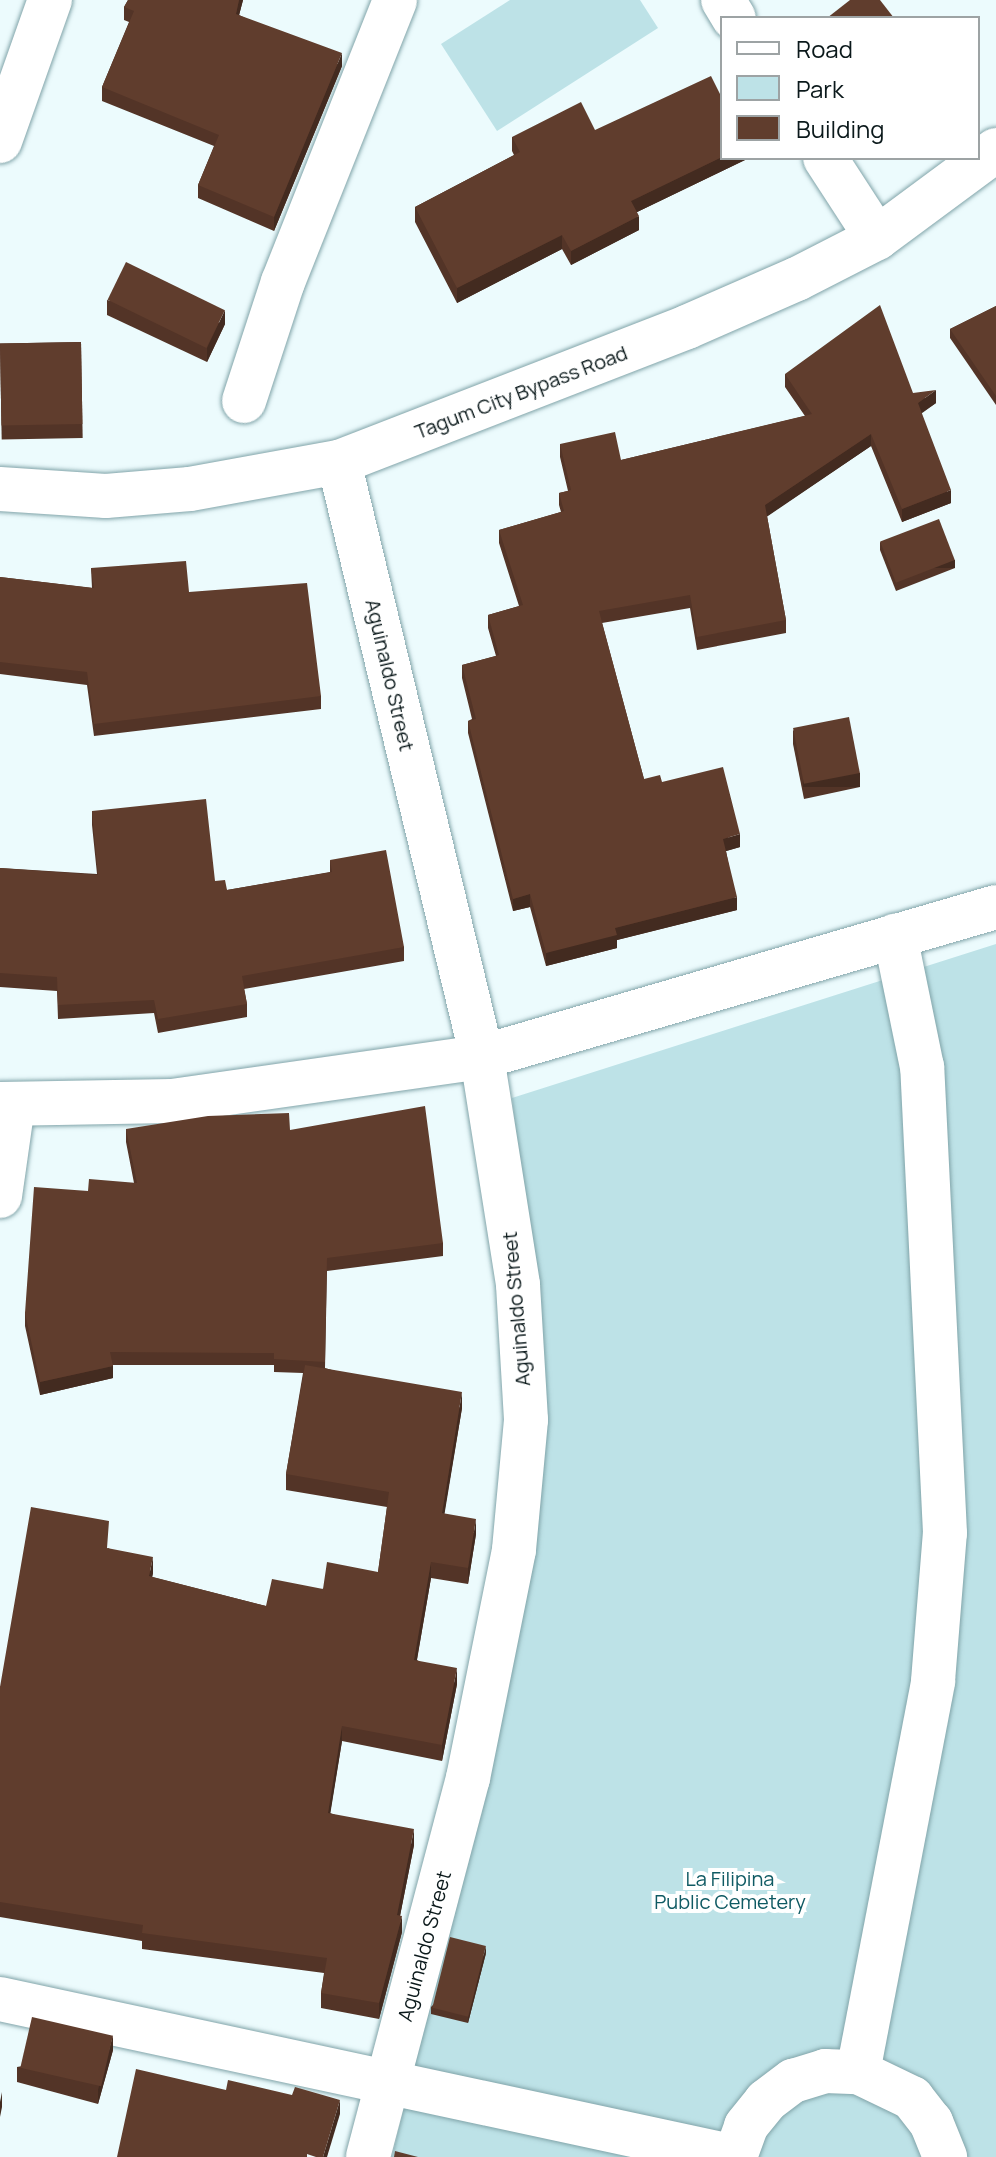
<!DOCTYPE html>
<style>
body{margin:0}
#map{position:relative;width:996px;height:2157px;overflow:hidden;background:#ecfbfd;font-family:Manrope,sans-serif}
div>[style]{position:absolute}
.green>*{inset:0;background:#bde2e7}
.roads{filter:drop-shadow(0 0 2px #81a4a9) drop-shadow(0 0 2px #81a4a9)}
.minor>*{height:44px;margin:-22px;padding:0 22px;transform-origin:22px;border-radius:22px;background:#fff}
.major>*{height:44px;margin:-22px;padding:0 22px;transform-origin:22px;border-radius:22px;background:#fff}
.wall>*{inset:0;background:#533427;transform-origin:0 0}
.shaded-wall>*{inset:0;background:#432b20;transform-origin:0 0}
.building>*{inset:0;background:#603d2d;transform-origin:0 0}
span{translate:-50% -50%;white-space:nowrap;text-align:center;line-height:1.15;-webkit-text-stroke:8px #fff;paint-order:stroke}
.street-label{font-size:20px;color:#0b191b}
.park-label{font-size:20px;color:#0f5a63}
.legend{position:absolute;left:720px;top:16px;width:260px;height:144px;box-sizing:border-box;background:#fff;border:2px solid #9da3a4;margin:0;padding:10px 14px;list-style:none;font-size:24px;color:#0b191b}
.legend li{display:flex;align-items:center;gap:16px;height:40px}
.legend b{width:40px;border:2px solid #9da3a4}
</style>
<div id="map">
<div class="green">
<div style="clip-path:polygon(510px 0,640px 0,658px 28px,497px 131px,441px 44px)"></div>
<div style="clip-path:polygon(996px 944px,996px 2157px,392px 2157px,476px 1808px,543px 1367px,512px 1098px)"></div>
</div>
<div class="roads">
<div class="minor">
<div style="left:723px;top:0;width:21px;rotate:59deg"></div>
<div style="left:0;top:141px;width:150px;rotate:-70.5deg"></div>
<div style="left:825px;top:158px;width:95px;rotate:57deg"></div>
<div style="left:244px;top:401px;width:125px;rotate:-71.9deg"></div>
<div style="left:283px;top:282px;width:303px;rotate:-68.3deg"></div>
<div style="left:339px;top:462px;width:612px;rotate:76.49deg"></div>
<div style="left:482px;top:1057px;width:231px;rotate:81deg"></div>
<div style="left:518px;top:1285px;width:135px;rotate:86.6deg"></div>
<div style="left:526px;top:1420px;width:131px;rotate:95.3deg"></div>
<div style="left:514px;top:1550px;width:233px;rotate:101.4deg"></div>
<div style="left:468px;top:1778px;width:392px;rotate:104.8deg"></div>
<div style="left:0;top:1104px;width:172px;rotate:-1deg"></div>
<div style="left:172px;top:1101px;width:313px;rotate:-8.1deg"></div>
<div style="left:482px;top:1057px;width:535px;rotate:-16.27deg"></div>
<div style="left:0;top:1196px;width:92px;rotate:-81.9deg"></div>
<div style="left:0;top:1999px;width:752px;rotate:12.13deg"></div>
<div style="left:858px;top:2072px;width:398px;rotate:-79.1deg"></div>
<div style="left:933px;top:1681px;width:148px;rotate:-85.4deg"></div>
<div style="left:945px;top:1533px;width:467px;rotate:-92.8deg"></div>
<div style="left:922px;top:1067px;width:134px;rotate:-101.6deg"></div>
<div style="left:735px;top:2157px;width:33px;rotate:-70deg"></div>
<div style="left:746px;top:2126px;width:32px;rotate:-51deg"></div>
<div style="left:766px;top:2101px;width:34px;rotate:-37deg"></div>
<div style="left:793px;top:2081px;width:34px;rotate:-17deg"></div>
<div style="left:825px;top:2071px;width:33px;rotate:2deg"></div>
<div style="left:858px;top:2072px;width:60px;rotate:25.7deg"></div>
<div style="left:912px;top:2098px;width:31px;rotate:52deg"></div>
<div style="left:931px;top:2122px;width:38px;rotate:68deg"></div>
</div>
<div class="major">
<div style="left:0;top:489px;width:106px;rotate:3.8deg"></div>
<div style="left:106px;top:496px;width:84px;rotate:-4.8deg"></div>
<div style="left:190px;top:489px;width:151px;rotate:-10.3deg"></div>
<div style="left:339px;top:462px;width:373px;rotate:-21.2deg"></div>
<div style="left:687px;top:327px;width:120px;rotate:-23.6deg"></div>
<div style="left:797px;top:279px;width:90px;rotate:-27.1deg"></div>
<div style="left:877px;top:238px;width:148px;rotate:-36.5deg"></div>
</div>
</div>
<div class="wall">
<div style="clip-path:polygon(128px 0,243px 0,239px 15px,342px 66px,274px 231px,198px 198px,198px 185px,214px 146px,102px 101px,102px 87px,129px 22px,124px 20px,124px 7px)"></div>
<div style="clip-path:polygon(595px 130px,745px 158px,745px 160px,637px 212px,639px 230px,571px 265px,562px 249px,457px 303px,415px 222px,415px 207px,514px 155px,512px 151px,512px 137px)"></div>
<div style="clip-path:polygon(107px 300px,225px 324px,207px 362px,107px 315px)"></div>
<div style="clip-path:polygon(996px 306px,996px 405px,950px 338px,950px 329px)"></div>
<div style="left:81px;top:342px;width:96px;height:81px;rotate:89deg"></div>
<div style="clip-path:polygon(785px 374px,913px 393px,936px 403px,921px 413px,951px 503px,902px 522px,871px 446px,767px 516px,786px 620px,786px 633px,697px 650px,690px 608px,602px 623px,644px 779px,662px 782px,740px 847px,726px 851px,737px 910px,617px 940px,617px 948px,546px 966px,530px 907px,513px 911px,468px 733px,468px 721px,472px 719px,462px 678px,462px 665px,496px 656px,488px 628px,488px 615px,519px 606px,499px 543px,499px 530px,561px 512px,559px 505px,559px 493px,568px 491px,560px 457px,560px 444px,621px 460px,805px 416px,785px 387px)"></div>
<div style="clip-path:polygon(880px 542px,955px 568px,896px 591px,880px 550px)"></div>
<div style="clip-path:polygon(91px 568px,189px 592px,321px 696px,321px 709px,94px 736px,87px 685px,0 674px,0 577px,92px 588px)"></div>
<div style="clip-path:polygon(793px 730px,860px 787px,804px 799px,793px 744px)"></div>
<div style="clip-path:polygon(92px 811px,215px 881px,227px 890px,330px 872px,330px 860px,404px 947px,404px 961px,244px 989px,247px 1004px,247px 1017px,158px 1033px,154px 1013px,58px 1019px,57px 991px,0 987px,0 868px,97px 874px,92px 825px)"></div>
<div style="clip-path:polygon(126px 1129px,290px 1130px,443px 1243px,443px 1256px,327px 1271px,325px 1368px,462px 1408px,444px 1514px,476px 1534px,468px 1584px,431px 1578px,417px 1660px,457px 1684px,442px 1761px,342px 1741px,330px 1813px,414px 1845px,400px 1916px,402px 1932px,379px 2019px,321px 2008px,321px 1993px,324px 1973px,142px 1949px,142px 1941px,0 1917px,0 1687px,108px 1548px,153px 1573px,152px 1577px,266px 1606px,378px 1572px,387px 1507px,286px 1490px,286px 1474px,303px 1373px,274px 1372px,274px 1365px,113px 1365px,113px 1378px,40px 1395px,25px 1326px,25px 1313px,88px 1191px,134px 1183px,126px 1142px)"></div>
<div style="clip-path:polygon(486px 1953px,468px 2023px,431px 2014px,431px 2007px)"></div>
<div style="clip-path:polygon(113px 2050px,98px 2104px,17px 2082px,17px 2067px)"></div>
</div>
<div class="shaded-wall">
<div style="clip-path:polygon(239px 0,243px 0,236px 27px,236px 14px)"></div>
<div style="clip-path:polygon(342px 53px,342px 66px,274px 231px,274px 217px)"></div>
<div style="clip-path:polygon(722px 157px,722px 158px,745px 158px,745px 160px,631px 215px,631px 201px)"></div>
<div style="clip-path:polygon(639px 216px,639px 230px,571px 265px,571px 251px)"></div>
<div style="clip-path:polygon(562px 235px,562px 249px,457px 303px,457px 288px)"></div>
<div style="clip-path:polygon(225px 310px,225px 324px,207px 362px,207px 348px)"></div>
<div style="clip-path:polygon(936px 390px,936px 403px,918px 416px,918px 403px)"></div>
<div style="clip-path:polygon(871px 434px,871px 446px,765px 518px,765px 505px)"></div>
<div style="clip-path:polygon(951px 490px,951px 503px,902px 522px,902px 509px)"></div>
<div style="left:955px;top:560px;width:8px;height:63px;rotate:90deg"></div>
<div style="left:860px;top:773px;width:14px;height:57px;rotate:90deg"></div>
<div style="clip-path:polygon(740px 834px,740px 847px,723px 852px,723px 839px)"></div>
<div style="clip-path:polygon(530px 894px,530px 907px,513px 911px,513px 899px)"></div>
<div style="clip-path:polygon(737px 897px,737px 910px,617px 940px,617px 948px,546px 966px,546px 953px,615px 928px)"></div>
<div style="clip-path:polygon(113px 1366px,113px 1378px,40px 1395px,40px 1382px)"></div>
<div style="clip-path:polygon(462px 1392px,462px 1408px,442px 1529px,442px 1513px)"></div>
<div style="clip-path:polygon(476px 1519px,476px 1534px,468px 1584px,468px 1568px)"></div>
<div style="clip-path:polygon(153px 1557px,153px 1573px,149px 1592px,149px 1576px)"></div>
<div style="clip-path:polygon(431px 1562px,431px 1578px,414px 1676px,414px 1660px)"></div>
<div style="clip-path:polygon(457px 1668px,457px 1684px,442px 1761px,442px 1745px)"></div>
<div style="clip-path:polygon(342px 1726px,342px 1741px,328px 1828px,328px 1813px)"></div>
<div style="clip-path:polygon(414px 1829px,414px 1845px,397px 1931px,397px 1915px)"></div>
<div style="clip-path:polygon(402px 1916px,402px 1932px,379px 2019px,379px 2003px)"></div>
<div style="clip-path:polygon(486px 1946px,486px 1953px,468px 2023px,468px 2016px)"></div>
<div style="clip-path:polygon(113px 2035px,113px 2050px,98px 2104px,98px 2090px)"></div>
<div style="clip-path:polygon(2px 2092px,2px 2107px,0 2117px,0 2102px)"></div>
<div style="clip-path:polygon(340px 2100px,340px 2114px,327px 2157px,323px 2157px)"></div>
</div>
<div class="building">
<div style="clip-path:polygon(128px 0,239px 0,236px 14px,342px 53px,274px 217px,198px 185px,219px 135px,102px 87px,134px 11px,124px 7px)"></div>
<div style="clip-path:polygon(850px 0,880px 0,894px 18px,827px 18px)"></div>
<div style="clip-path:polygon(711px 76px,722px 98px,722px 157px,631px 201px,639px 216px,571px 251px,562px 235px,457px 288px,415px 207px,520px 152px,512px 137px,581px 102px,595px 130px)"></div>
<div style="left:126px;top:262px;width:110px;height:42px;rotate:26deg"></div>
<div style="clip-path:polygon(880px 305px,913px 393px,936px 390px,918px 403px,951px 490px,902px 509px,871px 434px,765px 505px,786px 620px,697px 637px,690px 595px,599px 611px,644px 779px,660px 775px,662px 782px,723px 767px,740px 834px,723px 839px,737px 897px,615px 928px,617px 935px,546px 953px,530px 894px,513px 899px,468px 721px,476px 719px,462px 665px,499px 655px,488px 615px,523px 605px,499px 530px,564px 511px,559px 493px,571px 490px,560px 444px,615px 432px,621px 460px,812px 414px,785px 374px)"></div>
<div style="clip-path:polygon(996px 306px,996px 396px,950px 329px)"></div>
<div style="left:81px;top:342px;width:82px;height:81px;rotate:89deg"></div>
<div style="left:939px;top:519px;width:44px;height:63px;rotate:69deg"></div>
<div style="clip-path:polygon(186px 561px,189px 592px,307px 583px,321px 696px,94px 724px,87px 672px,0 662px,0 577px,94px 588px,91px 568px)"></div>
<div style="left:849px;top:717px;width:57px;height:57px;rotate:79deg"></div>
<div style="clip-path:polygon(206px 799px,215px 881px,225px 880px,227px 890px,332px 872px,330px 860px,386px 850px,404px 947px,242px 976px,247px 1004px,158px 1019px,154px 1000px,58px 1005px,57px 977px,0 973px,0 868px,98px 875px,92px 811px)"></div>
<div style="clip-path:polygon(425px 1106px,443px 1243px,327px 1258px,325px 1362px,274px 1359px,274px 1353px,110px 1352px,113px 1366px,40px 1382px,25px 1313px,34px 1187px,88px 1191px,89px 1179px,137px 1183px,126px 1129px,208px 1116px,289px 1113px,290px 1130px)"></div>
<div style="clip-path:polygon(305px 1365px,462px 1392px,442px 1513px,476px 1519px,468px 1568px,431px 1562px,414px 1660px,457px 1668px,442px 1745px,342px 1726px,328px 1813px,414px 1829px,397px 1915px,402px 1916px,379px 2003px,321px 1993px,327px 1958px,142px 1933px,143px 1925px,0 1902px,0 1687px,31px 1507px,109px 1521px,107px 1548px,153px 1557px,149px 1576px,266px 1606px,272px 1579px,323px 1589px,327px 1562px,378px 1572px,389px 1492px,286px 1474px)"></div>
<div style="left:450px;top:1937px;width:37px;height:73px;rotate:14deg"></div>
<div style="left:32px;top:2017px;width:83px;height:52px;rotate:13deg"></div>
<div style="clip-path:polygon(136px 2069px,226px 2090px,228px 2080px,292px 2095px,295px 2087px,340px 2100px,323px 2157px,316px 2157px,307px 2154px,307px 2157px,117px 2157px)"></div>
<div style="clip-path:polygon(395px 2151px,418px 2157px,394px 2157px)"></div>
</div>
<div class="street-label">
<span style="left:521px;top:392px;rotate:-21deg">Tagum City Bypass Road</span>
<span style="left:390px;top:675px;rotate:77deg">Aguinaldo Street</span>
<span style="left:516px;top:1309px;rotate:-95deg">Aguinaldo Street</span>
<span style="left:424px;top:1946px;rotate:-75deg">Aguinaldo Street</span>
</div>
<div class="park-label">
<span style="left:730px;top:1890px">La Filipina<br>Public Cemetery</span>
</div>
<ul class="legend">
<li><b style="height:10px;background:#fff"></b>Road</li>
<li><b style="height:22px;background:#bde2e7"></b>Park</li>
<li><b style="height:22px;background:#603d2d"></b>Building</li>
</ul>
</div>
